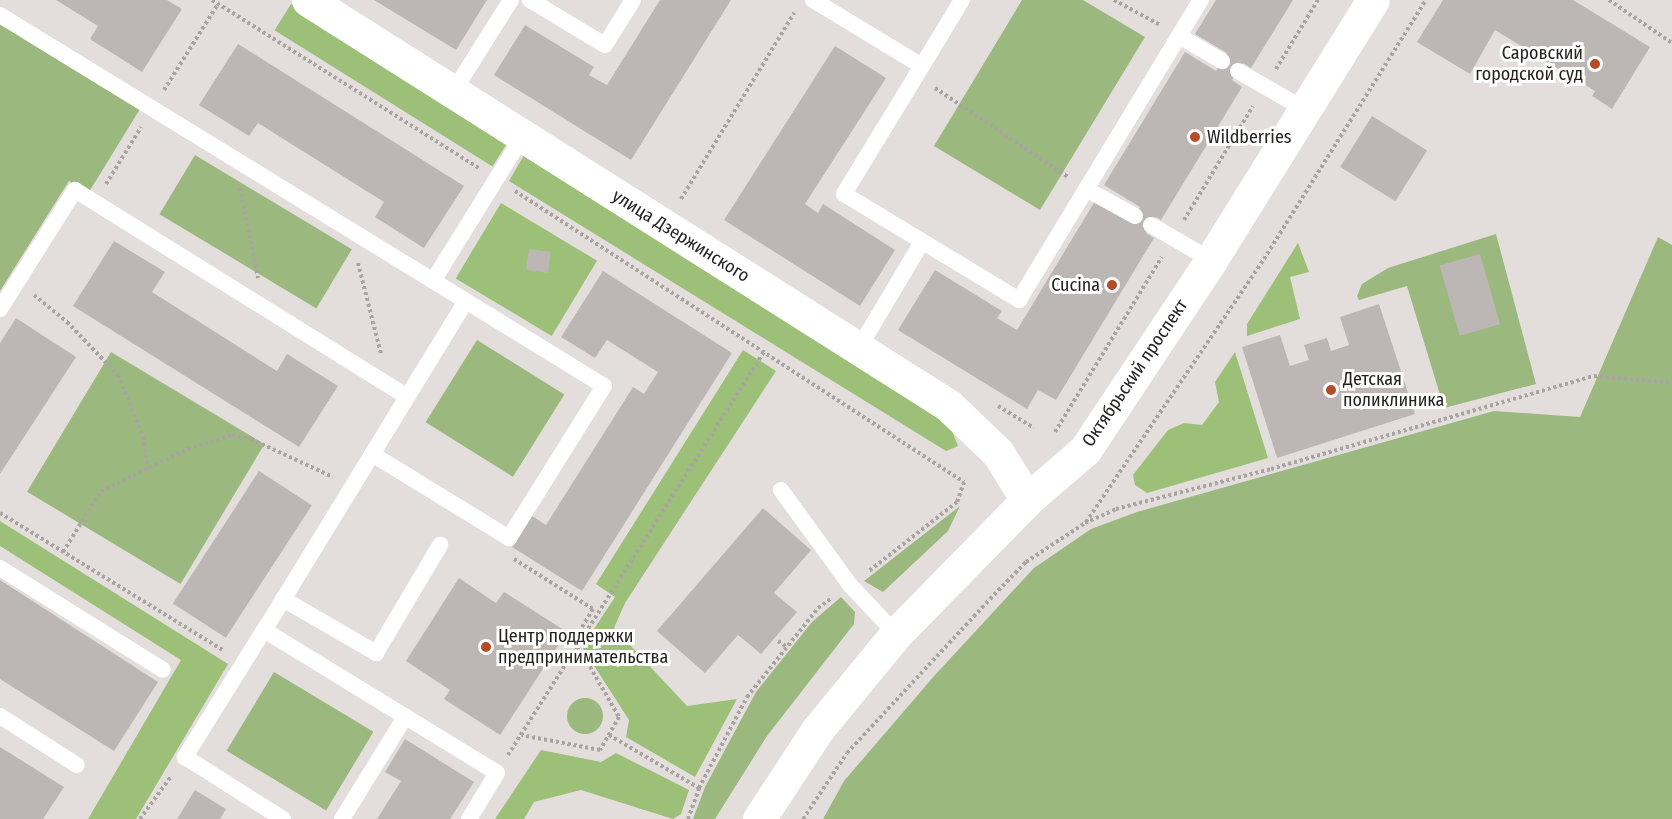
<!DOCTYPE html>
<meta charset="utf-8">
<style>
body{margin:0}
#map{position:relative;width:1672px;height:819px;overflow:hidden;background:#e3dedc;font-family:"Fira Sans Condensed",sans-serif}
div>[style]{position:absolute}
.green>*{inset:0;background:#9bb87e;transform-origin:0 0}
.round{border-radius:50%}
.forest>*{inset:0;background:#9cc077;transform-origin:0 0}
.building>*{inset:0;background:#bcb7b5;transform-origin:0 0}
.path>*{height:4px;margin-top:-2px;transform-origin:0;background:repeating-linear-gradient(90deg,#a8a4a2 0 3px,transparent 0 6px)}
.service>*{height:16px;margin:-8px;padding:0 8px;transform-origin:8px;border-radius:8px;background:#fff}
.minor>*{height:33px;margin:-16.5px;padding:0 16.5px;transform-origin:16.5px;border-radius:16.5px;background:#fff}
.tertiary>*{height:33px;margin:-16.5px;padding:0 16.5px;transform-origin:16.5px;border-radius:16.5px;background:#fff}
.dots>*{width:16px;height:16px;translate:-50% -50%;box-sizing:border-box;border:3px solid #fff;border-radius:50%}
span{translate:-50% -50%;white-space:nowrap;text-align:center;line-height:1.15;-webkit-text-stroke:6px #fff;paint-order:stroke}
.poi-label{font-size:18px;color:#232221}
.right{translate:-100% -50%;text-align:right}
.left{translate:0 -50%;text-align:left}
.street-label{font-size:18px;color:#232221}
</style>
<div id="map">
<div class="green">
<div style="clip-path:polygon(1022px 0,1083px 0,1145px 37px,1040px 210px,934px 146px)"></div>
<div style="clip-path:polygon(0 23px,140px 109px,89px 192px,69px 181px,0 291px)"></div>
<div style="left:195px;top:155px;width:183px;height:69px;rotate:31deg"></div>
<div style="clip-path:polygon(1496px 234px,1536px 384px,1444px 408px,1407px 286px,1359px 300px,1357px 296px,1362px 284px,1388px 268px)"></div>
<div style="clip-path:polygon(1658px 237px,1672px 245px,1672px 819px,823px 819px,844px 781px,935px 675px,1034px 568px,1091px 529px,1137px 512px,1494px 411px,1580px 417px)"></div>
<div style="left:477px;top:340px;width:103px;height:97px;rotate:32deg"></div>
<div style="left:111px;top:352px;width:179px;height:163px;rotate:31deg"></div>
<div style="clip-path:polygon(960px 506px,948px 531px,883px 592px,864px 581px)"></div>
<div style="clip-path:polygon(841px 597px,855px 612px,854px 624px,767px 736px,715px 819px,693px 819px,705px 787px,756px 692px,812px 622px)"></div>
<div style="left:274px;top:672px;width:116px;height:92px;rotate:31deg"></div>
<div class="round" style="left:567px;top:698px;width:36px;height:36px"></div>
</div>
<div class="forest">
<div style="left:291px;top:4px;width:257px;height:31px;rotate:32deg"></div>
<div style="clip-path:polygon(526px 152px,950px 426px,958px 446px,946px 451px,509px 181px)"></div>
<div style="left:501px;top:203px;width:112px;height:88px;rotate:31deg"></div>
<div style="clip-path:polygon(1298px 243px,1309px 272px,1290px 277px,1300px 319px,1247px 336px,1247px 324px)"></div>
<div style="clip-path:polygon(743px 350px,776px 371px,625px 603px,614px 628px,687px 706px,737px 699px,695px 777px,626px 737px,629px 720px,582px 647px,615px 597px,596px 584px)"></div>
<div style="clip-path:polygon(1235px 352px,1268px 458px,1147px 493px,1135px 485px,1133px 475px,1168px 430px,1184px 423px,1202px 425px,1219px 402px,1215px 382px)"></div>
<div style="clip-path:polygon(0 521px,228px 664px,136px 819px,88px 819px,181px 660px,0 546px)"></div>
<div style="clip-path:polygon(541px 750px,601px 762px,616px 753px,689px 790px,681px 814px,673px 819px,581px 790px,534px 802px,524px 819px,495px 819px)"></div>
</div>
<div class="building">
<div style="clip-path:polygon(56px 0,167px 0,182px 9px,142px 72px,90px 39px,98px 26px)"></div>
<div style="clip-path:polygon(374px 0,487px 0,456px 50px)"></div>
<div style="clip-path:polygon(660px 0,731px 0,631px 160px,494px 75px,525px 25px,594px 67px,589px 75px,607px 85px)"></div>
<div style="clip-path:polygon(1216px 0,1293px 0,1251px 68px,1243px 63px,1232px 80px,1242px 87px,1161px 220px,1156px 217px,1146px 233px,1154px 238px,1056px 400px,1038px 390px,1027px 409px,898px 330px,935px 270px,1002px 311px,997px 318px,1017px 330px,1095px 201px,1131px 223px,1140px 207px,1104px 185px,1185px 52px,1216px 71px,1222px 61px,1227px 53px,1195px 34px)"></div>
<div style="clip-path:polygon(1443px 0,1573px 0,1650px 47px,1612px 109px,1592px 96px,1595px 91px,1495px 30px,1470px 74px,1417px 42px)"></div>
<div style="clip-path:polygon(238px 44px,464px 186px,424px 248px,375px 217px,384px 202px,258px 123px,249px 136px,199px 105px)"></div>
<div style="clip-path:polygon(835px 46px,886px 78px,805px 204px,818px 213px,823px 204px,895px 250px,860px 306px,724px 220px)"></div>
<div style="left:1372px;top:116px;width:65px;height:60px;rotate:32deg"></div>
<div style="clip-path:polygon(114px 241px,165px 272px,152px 292px,277px 371px,287px 354px,338px 386px,299px 447px,73px 306px)"></div>
<div style="left:529px;top:249px;width:22px;height:21px;rotate:8deg"></div>
<div style="left:1480px;top:254px;width:73px;height:42px;rotate:74deg"></div>
<div style="clip-path:polygon(603px 271px,732px 353px,582px 591px,512px 547px,532px 516px,546px 525px,633px 387px,644px 394px,658px 372px,607px 340px,595px 358px,561px 337px)"></div>
<div style="clip-path:polygon(1379px 304px,1415px 414px,1277px 458px,1242px 347px,1280px 335px,1290px 366px,1309px 360px,1304px 345px,1327px 338px,1331px 351px,1349px 345px,1340px 317px)"></div>
<div style="clip-path:polygon(16px 318px,76px 357px,0 474px,0 343px)"></div>
<div style="left:259px;top:471px;width:63px;height:158px;rotate:33deg"></div>
<div style="clip-path:polygon(763px 508px,811px 550px,774px 593px,797px 612px,761px 654px,738px 635px,705px 673px,657px 631px)"></div>
<div style="clip-path:polygon(459px 578px,496px 603px,504px 592px,567px 632px,500px 735px,444px 699px,450px 690px,406px 661px)"></div>
<div style="clip-path:polygon(0 580px,158px 682px,114px 751px,0 679px)"></div>
<div style="clip-path:polygon(405px 739px,474px 782px,450px 819px,377px 819px,401px 781px,385px 772px)"></div>
<div style="clip-path:polygon(0 747px,64px 787px,43px 819px,0 819px)"></div>
<div style="clip-path:polygon(195px 790px,226px 809px,220px 819px,177px 819px)"></div>
</div>
<div class="path">
<div style="left:212px;top:0;width:315px;rotate:32.2deg"></div>
<div style="left:1114px;top:0;width:52px;rotate:28.5deg"></div>
<div style="left:1609px;top:0;width:76px;rotate:34.3deg"></div>
<div style="left:1276px;top:69px;width:81px;rotate:-58.7deg"></div>
<div style="left:935px;top:88px;width:160px;rotate:33.8deg"></div>
<div style="left:164px;top:90px;width:102px;rotate:-57.9deg"></div>
<div style="left:106px;top:184px;width:67px;rotate:-58.4deg"></div>
<div style="left:240px;top:188px;width:92px;rotate:78.7deg"></div>
<div style="left:515px;top:191px;width:535px;rotate:32.95deg"></div>
<div style="left:964px;top:482px;width:21px;rotate:109deg"></div>
<div style="left:957px;top:502px;width:112px;rotate:141.9deg"></div>
<div style="left:681px;top:199px;width:218px;rotate:-58.7deg"></div>
<div style="left:1184px;top:220px;width:133px;rotate:-58.8deg"></div>
<div style="left:358px;top:263px;width:94px;rotate:75.8deg"></div>
<div style="left:34px;top:295px;width:43px;rotate:39.3deg"></div>
<div style="left:67px;top:322px;width:74px;rotate:46.1deg"></div>
<div style="left:118px;top:375px;width:67px;rotate:68deg"></div>
<div style="left:143px;top:437px;width:33px;rotate:81deg"></div>
<div style="left:998px;top:406px;width:42px;rotate:31.4deg"></div>
<div style="left:1055px;top:432px;width:205px;rotate:-58.6deg"></div>
<div style="left:0;top:513px;width:263px;rotate:31.6deg"></div>
<div style="left:1086px;top:522px;width:318px;rotate:-55.9deg"></div>
<div style="left:1264px;top:259px;width:305px;rotate:-58deg"></div>
<div style="left:63px;top:552px;width:72px;rotate:-58.1deg"></div>
<div style="left:101px;top:491px;width:97px;rotate:-25.8deg"></div>
<div style="left:188px;top:449px;width:46px;rotate:-17.7deg"></div>
<div style="left:232px;top:435px;width:19px;rotate:12deg"></div>
<div style="left:251px;top:439px;width:90px;rotate:24.9deg"></div>
<div style="left:514px;top:559px;width:93px;rotate:32.3deg"></div>
<div style="left:593px;top:609px;width:31px;rotate:121deg"></div>
<div style="left:577px;top:636px;width:10px;rotate:84deg"></div>
<div style="left:578px;top:646px;width:82px;rotate:60deg"></div>
<div style="left:619px;top:717px;width:38px;rotate:120deg"></div>
<div style="left:600px;top:750px;width:80px;rotate:-169.2deg"></div>
<div style="left:778px;top:641px;width:11px;rotate:34deg"></div>
<div style="left:609px;top:735px;width:104px;rotate:30.5deg"></div>
<div style="left:508px;top:755px;width:477px;rotate:-57.6deg"></div>
<div style="left:140px;top:819px;width:54px;rotate:-54deg"></div>
<div style="left:688px;top:819px;width:33px;rotate:-70deg"></div>
<div style="left:699px;top:788px;width:103px;rotate:-62.2deg"></div>
<div style="left:747px;top:697px;width:114px;rotate:-51.4deg"></div>
<div style="left:818px;top:608px;width:17px;rotate:-36deg"></div>
<div style="left:803px;top:819px;width:79px;rotate:-56.3deg"></div>
<div style="left:847px;top:753px;width:210px;rotate:-47.1deg"></div>
<div style="left:990px;top:599px;width:52px;rotate:-45.8deg"></div>
<div style="left:1026px;top:562px;width:71px;rotate:-33.5deg"></div>
<div style="left:1085px;top:523px;width:34px;rotate:-24deg"></div>
<div style="left:1116px;top:509px;width:160px;rotate:-14.5deg"></div>
<div style="left:1271px;top:469px;width:336px;rotate:-16.1deg"></div>
<div style="left:1594px;top:376px;width:78px;rotate:5.1deg"></div>
</div>
<div class="service">
<div style="left:530px;top:0;width:87px;rotate:31deg"></div>
<div style="left:605px;top:45px;width:53px;rotate:-58.1deg"></div>
<div style="left:813px;top:0;width:127px;rotate:31.2deg"></div>
<div style="left:922px;top:66px;width:150px;rotate:121.4deg"></div>
<div style="left:844px;top:194px;width:205px;rotate:31.2deg"></div>
<div style="left:1019px;top:300px;width:351px;rotate:-58.8deg"></div>
<div style="left:0;top:15px;width:547px;rotate:31.54deg"></div>
<div style="left:466px;top:301px;width:386px;rotate:121.5deg"></div>
<div style="left:264px;top:630px;width:273px;rotate:31.5deg"></div>
<div style="left:497px;top:773px;width:54px;rotate:121.3deg"></div>
<div style="left:1179px;top:36px;width:50px;rotate:30.2deg"></div>
<div style="left:922px;top:66px;width:77px;rotate:-58.8deg"></div>
<div style="left:1238px;top:71px;width:76px;rotate:29.9deg"></div>
<div style="left:453px;top:92px;width:109px;rotate:-57.8deg"></div>
<div style="left:1086px;top:189px;width:56px;rotate:28.9deg"></div>
<div style="left:1151px;top:225px;width:69px;rotate:30.3deg"></div>
<div style="left:433px;top:281px;width:171px;rotate:-58.2deg"></div>
<div style="left:0;top:309px;width:141px;rotate:-57.8deg"></div>
<div style="left:75px;top:190px;width:391px;rotate:31.9deg"></div>
<div style="left:859px;top:348px;width:123px;rotate:-59.3deg"></div>
<div style="left:372px;top:454px;width:161px;rotate:31.5deg"></div>
<div style="left:509px;top:538px;width:179px;rotate:-58deg"></div>
<div style="left:604px;top:386px;width:162px;rotate:-148.4deg"></div>
<div style="left:781px;top:490px;width:117px;rotate:54deg"></div>
<div style="left:850px;top:585px;width:67px;rotate:46.8deg"></div>
<div style="left:0;top:568px;width:192px;rotate:32deg"></div>
<div style="left:283px;top:599px;width:108px;rotate:30.1deg"></div>
<div style="left:376px;top:653px;width:126px;rotate:-59.3deg"></div>
<div style="left:264px;top:630px;width:150px;rotate:121.9deg"></div>
<div style="left:185px;top:757px;width:116px;rotate:32.3deg"></div>
<div style="left:0;top:716px;width:91px;rotate:32.5deg"></div>
<div style="left:342px;top:819px;width:120px;rotate:-58.3deg"></div>
</div>
<div class="minor">
<div style="left:308px;top:0;width:757px;rotate:32.33deg"></div>
<div style="left:948px;top:405px;width:69px;rotate:43.8deg"></div>
<div style="left:998px;top:453px;width:55px;rotate:58.3deg"></div>
</div>
<div class="tertiary">
<div style="left:759px;top:819px;width:108px;rotate:-56.8deg"></div>
<div style="left:818px;top:729px;width:123px;rotate:-50.6deg"></div>
<div style="left:896px;top:634px;width:187px;rotate:-45.6deg"></div>
<div style="left:1027px;top:500px;width:77px;rotate:-40.8deg"></div>
<div style="left:1085px;top:450px;width:228px;rotate:-56.4deg"></div>
<div style="left:1211px;top:260px;width:306px;rotate:-58.1deg"></div>
</div>
<div class="dots">
<div style="left:1595px;top:64px;background:#b34c27"></div>
<div style="left:1195px;top:137px;background:#b34c27"></div>
<div style="left:1112px;top:285px;background:#b34c27"></div>
<div style="left:1331px;top:390px;background:#b34c27"></div>
<div style="left:486px;top:647px;background:#b34c27"></div>
</div>
<div class="poi-label">
<span class="right" style="left:1583px;top:64px">Саровский<br>городской суд</span>
<span class="left" style="left:1207px;top:137px">Wildberries</span>
<span class="right" style="left:1100px;top:285px">Cucina</span>
<span class="left" style="left:1343px;top:390px">Детская<br>поликлиника</span>
<span class="left" style="left:498px;top:647px">Центр поддержки<br>предпринимательства</span>
</div>
<div class="street-label">
<span style="left:681px;top:236px;rotate:32deg">улица Дзержинского</span>
<span style="left:1135px;top:373px;rotate:-56deg">Октябрьский проспект</span>
</div>
</div>
